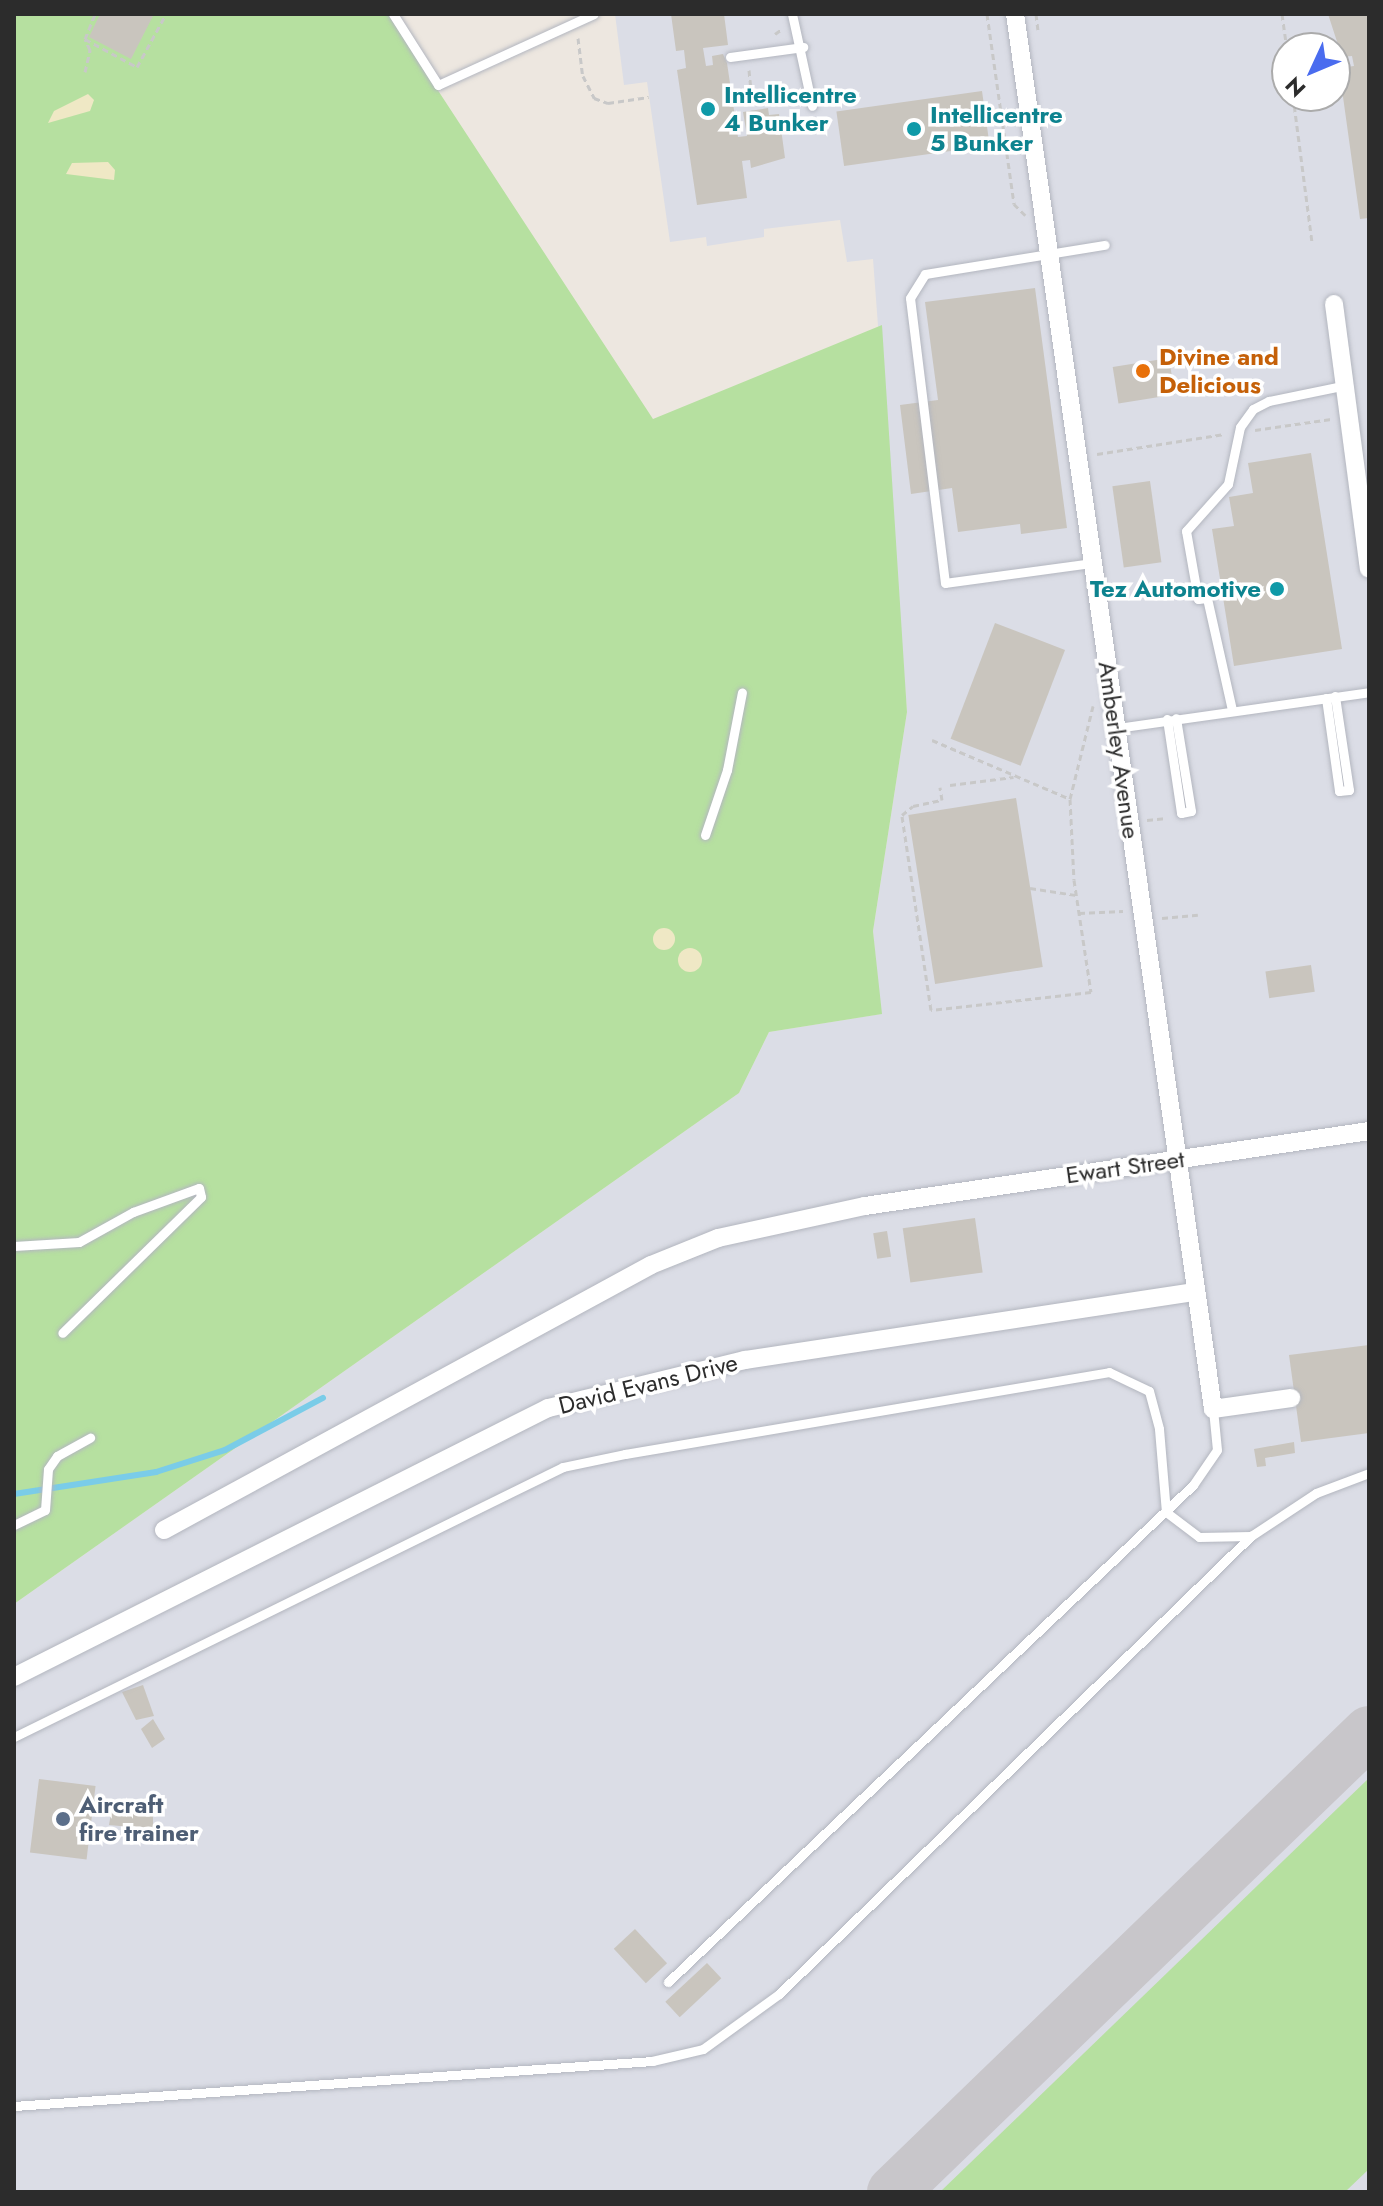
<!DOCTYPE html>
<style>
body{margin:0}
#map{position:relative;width:1383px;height:2206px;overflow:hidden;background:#ede7e0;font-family:Jost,sans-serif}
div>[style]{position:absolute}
.airport>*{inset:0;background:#dbdde6}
.green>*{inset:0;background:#b6e0a0}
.sand>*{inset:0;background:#efe8c5}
.round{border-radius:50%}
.stream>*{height:6px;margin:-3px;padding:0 3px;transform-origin:3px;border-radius:3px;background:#7acce8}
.taxiway>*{height:52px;margin:-26px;padding:0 26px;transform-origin:26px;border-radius:26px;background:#c8c6ca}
.building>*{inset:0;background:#c9c5be;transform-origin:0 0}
.path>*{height:3px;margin-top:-1.5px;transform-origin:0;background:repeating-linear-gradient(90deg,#c8c8c8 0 6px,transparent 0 10px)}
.roads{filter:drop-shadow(0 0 2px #b3b6bf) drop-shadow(0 0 2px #b3b6bf)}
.service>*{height:9px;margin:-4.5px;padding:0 4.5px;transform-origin:4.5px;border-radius:4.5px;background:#fff}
.minor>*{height:18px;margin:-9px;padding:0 9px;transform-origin:9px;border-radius:9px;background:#fff}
.dots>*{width:22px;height:22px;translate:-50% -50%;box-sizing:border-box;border:4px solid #fff;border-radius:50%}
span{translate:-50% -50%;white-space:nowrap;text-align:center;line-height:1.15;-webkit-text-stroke:7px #fff;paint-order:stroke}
.culture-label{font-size:24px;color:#0d838f;font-weight:700}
.left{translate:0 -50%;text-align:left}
.right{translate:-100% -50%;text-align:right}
.food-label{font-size:24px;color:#c56008;font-weight:700}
.street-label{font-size:24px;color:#2c2c2c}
.service-label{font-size:24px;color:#4e5e75;font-weight:700}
.frame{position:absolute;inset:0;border:16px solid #2c2c2c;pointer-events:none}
.north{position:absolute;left:1271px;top:32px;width:80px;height:80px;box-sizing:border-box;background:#fff;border:2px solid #ababab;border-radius:50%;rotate:226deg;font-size:22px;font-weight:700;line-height:32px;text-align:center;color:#2c2c2c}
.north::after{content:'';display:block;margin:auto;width:28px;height:36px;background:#4a6cef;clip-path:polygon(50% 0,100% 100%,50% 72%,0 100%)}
</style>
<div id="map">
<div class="airport">
<div style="clip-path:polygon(evenodd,615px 14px,1369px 14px,1369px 2192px,14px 2192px,14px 1604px,739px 1093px,769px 1032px,881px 1014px,873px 931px,907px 712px,873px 259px,847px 262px,840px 220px,764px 229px,764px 237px,707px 246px,706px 237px,670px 242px,647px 82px,624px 85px,615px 14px,1287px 48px,1335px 48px,1335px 96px,1287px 96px,1287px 48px)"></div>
</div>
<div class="green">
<div style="clip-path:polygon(14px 14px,388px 14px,653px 419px,882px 325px,907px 712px,873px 931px,882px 1014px,769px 1032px,739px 1093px,14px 1604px)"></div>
<div style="clip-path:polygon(1369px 1778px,1369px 2169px,1345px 2192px,940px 2192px)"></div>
</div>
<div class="sand">
<div style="clip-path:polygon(88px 94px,94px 100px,90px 111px,48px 123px,54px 111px)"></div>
<div style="clip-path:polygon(108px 162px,115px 170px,114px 180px,66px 174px,72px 163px)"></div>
<div class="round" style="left:653px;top:928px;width:22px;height:22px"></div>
<div class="round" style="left:678px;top:948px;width:24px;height:24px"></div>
</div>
<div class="stream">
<div style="left:14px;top:1494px;width:144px;rotate:-8.8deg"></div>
<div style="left:156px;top:1472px;width:72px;rotate:-17.7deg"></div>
<div style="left:225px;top:1450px;width:111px;rotate:-28deg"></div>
</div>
<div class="taxiway">
<div style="left:893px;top:2192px;width:662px;rotate:-44.02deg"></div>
</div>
<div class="building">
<div style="clip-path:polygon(100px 14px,154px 14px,131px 59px,89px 37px)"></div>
<div style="clip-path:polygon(671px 14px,724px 14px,728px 45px,703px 48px,706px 66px,713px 65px,712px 56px,723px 54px,727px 63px,738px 137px,747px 136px,743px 112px,768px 108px,769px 115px,779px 114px,785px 158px,751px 168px,750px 160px,742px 161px,747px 198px,697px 205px,677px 70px,686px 68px,684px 50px,676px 51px)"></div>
<div style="clip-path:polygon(1328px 14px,1369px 14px,1369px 218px,1360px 219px,1339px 68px,1354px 66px,1352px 56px,1342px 57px)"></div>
<div style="left:982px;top:91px;width:55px;height:147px;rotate:82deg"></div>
<div style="clip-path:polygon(1035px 288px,1067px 528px,1021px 534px,1020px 524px,958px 532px,952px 488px,911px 494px,900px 405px,938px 400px,925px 302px)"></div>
<div style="left:1169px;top:358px;width:37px;height:57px;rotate:81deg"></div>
<div style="clip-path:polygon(1311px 453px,1342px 649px,1234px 666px,1212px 529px,1234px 526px,1229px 497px,1253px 493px,1248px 463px)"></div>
<div style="left:1150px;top:481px;width:82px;height:38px;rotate:82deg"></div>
<div style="left:995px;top:623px;width:75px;height:124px;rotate:21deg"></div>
<div style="left:1016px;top:798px;width:171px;height:109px;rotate:81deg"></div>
<div style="left:1311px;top:965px;width:27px;height:46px;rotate:82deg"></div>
<div style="left:975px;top:1218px;width:55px;height:73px;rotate:82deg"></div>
<div style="left:887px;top:1231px;width:26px;height:14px;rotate:81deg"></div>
<div style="clip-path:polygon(1369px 1345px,1369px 1433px,1301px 1442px,1289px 1355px)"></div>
<div style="clip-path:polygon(1294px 1442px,1295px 1453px,1265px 1458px,1266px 1466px,1257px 1467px,1254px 1449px)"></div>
<div style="clip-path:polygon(143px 1685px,154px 1716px,136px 1720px,122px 1692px)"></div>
<div style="clip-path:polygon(153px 1719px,165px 1739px,152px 1748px,141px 1729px)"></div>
<div style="left:39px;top:1779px;width:57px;height:74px;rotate:7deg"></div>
<div style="clip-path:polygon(112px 1807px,153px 1813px,153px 1829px,109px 1825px)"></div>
<div style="left:635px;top:1929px;width:47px;height:29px;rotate:47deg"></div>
<div style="left:707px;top:1963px;width:21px;height:57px;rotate:47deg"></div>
</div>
<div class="path">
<div style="left:987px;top:14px;width:192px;rotate:81.9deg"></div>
<div style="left:1014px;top:204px;width:16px;rotate:45deg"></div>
<div style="left:1036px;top:14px;width:16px;rotate:83deg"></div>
<div style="left:1282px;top:14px;width:37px;rotate:82deg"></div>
<div style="left:775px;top:34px;width:9px;rotate:-36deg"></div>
<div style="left:578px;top:38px;width:38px;rotate:83deg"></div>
<div style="left:583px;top:76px;width:25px;rotate:63deg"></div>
<div style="left:594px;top:98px;width:15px;rotate:20deg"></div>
<div style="left:608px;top:103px;width:41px;rotate:-8.3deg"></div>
<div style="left:85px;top:39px;width:59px;rotate:28.3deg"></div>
<div style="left:137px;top:67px;width:60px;rotate:-61.3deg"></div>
<div style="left:749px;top:70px;width:40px;rotate:84.3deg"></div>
<div style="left:85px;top:72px;width:23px;rotate:-77deg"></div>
<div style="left:90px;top:50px;width:12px;rotate:-114deg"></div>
<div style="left:85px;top:39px;width:27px;rotate:-68deg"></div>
<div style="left:1293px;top:96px;width:148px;rotate:82.6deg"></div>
<div style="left:1255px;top:430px;width:77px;rotate:-8.2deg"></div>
<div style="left:1097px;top:454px;width:129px;rotate:-8.9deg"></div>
<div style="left:932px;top:740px;width:150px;rotate:23.1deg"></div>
<div style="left:1070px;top:799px;width:81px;rotate:87.2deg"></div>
<div style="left:1074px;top:880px;width:113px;rotate:81.4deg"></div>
<div style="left:1091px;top:992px;width:161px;rotate:173.6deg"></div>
<div style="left:931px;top:1010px;width:197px;rotate:-98.5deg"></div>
<div style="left:902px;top:815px;width:14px;rotate:-39deg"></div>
<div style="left:913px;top:806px;width:30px;rotate:-12deg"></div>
<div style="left:942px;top:800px;width:13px;rotate:-99deg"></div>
<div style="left:950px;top:785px;width:64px;rotate:-7.2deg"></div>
<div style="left:1070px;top:799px;width:96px;rotate:-76.1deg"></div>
<div style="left:1147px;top:820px;width:20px;rotate:-6deg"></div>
<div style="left:1030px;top:888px;width:47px;rotate:8.7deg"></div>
<div style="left:1079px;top:913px;width:44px;rotate:-2.6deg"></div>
<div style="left:1162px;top:918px;width:36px;rotate:-5deg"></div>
</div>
<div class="roads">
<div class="service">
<div style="left:393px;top:14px;width:84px;rotate:57.6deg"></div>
<div style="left:438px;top:85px;width:171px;rotate:-24.5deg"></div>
<div style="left:792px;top:14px;width:94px;rotate:77.7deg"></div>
<div style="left:730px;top:57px;width:74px;rotate:-7.8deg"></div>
<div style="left:1092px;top:563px;width:148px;rotate:172.3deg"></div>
<div style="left:945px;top:583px;width:287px;rotate:-97deg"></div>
<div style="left:910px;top:298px;width:28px;rotate:-58deg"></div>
<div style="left:925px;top:274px;width:182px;rotate:-9.2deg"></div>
<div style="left:1326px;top:698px;width:94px;rotate:82deg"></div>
<div style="left:1339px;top:791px;width:10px;rotate:-6deg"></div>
<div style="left:1349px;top:790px;width:95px;rotate:-98.5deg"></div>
<div style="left:1232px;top:710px;width:115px;rotate:-102.6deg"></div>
<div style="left:1207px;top:598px;width:9px;rotate:174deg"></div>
<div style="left:1198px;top:599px;width:69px;rotate:-100deg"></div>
<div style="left:1186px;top:531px;width:63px;rotate:-48.2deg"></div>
<div style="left:1228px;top:484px;width:58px;rotate:-78.1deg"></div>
<div style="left:1240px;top:427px;width:22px;rotate:-54deg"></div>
<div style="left:1253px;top:409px;width:18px;rotate:-27deg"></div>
<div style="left:1269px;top:401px;width:79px;rotate:-11.7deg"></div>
<div style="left:1167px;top:719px;width:95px;rotate:81.5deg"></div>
<div style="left:1181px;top:813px;width:10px;rotate:-11deg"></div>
<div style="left:1191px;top:811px;width:94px;rotate:-99.2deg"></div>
<div style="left:1117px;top:728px;width:255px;rotate:-8.1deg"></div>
<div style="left:705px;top:835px;width:69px;rotate:-71.3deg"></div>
<div style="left:727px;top:770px;width:79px;rotate:-79.1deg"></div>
<div style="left:14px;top:1246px;width:65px;rotate:-3.5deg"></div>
<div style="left:79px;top:1242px;width:62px;rotate:-29.1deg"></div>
<div style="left:133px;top:1212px;width:70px;rotate:-20deg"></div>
<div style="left:199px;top:1188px;width:9px;rotate:77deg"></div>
<div style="left:201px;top:1197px;width:194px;rotate:135.6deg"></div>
<div style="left:14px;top:1525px;width:34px;rotate:-26deg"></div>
<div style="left:45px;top:1510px;width:41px;rotate:-85.8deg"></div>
<div style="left:48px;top:1469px;width:16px;rotate:-55deg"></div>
<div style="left:57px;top:1456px;width:38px;rotate:-29deg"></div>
<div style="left:14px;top:1737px;width:612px;rotate:-26.19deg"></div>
<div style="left:563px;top:1467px;width:63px;rotate:-11.8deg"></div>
<div style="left:625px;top:1454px;width:491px;rotate:-9.6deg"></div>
<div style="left:1109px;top:1372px;width:44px;rotate:25.4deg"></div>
<div style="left:1149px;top:1391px;width:39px;rotate:75deg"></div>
<div style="left:1159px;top:1429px;width:83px;rotate:85.2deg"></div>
<div style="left:1166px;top:1512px;width:41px;rotate:37.1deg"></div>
<div style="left:1199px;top:1537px;width:52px;rotate:-1.1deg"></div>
<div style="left:1251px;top:1536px;width:78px;rotate:-33.5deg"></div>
<div style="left:1316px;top:1493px;width:57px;rotate:-20.7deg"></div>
<div style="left:668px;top:1982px;width:723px;rotate:-43.43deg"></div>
<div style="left:1193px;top:1485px;width:42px;rotate:-55.6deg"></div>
<div style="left:1217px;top:1450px;width:41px;rotate:-95.6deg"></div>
<div style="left:14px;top:2106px;width:640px;rotate:-4.03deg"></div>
<div style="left:652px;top:2061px;width:52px;rotate:-13.2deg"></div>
<div style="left:703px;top:2049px;width:94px;rotate:-35.9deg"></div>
<div style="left:779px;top:1994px;width:658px;rotate:-44.14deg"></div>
</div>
<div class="minor">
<div style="left:1015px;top:14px;width:1409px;rotate:81.92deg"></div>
<div style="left:1213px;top:1409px;width:79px;rotate:-8deg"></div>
<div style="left:1334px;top:304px;width:267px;rotate:82.5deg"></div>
<div style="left:164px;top:1530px;width:554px;rotate:-28.55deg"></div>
<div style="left:651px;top:1265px;width:72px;rotate:-21.9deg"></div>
<div style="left:718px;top:1238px;width:150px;rotate:-12.3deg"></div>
<div style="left:865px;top:1206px;width:510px;rotate:-8.46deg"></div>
<div style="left:14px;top:1677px;width:598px;rotate:-26.74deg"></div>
<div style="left:548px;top:1408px;width:203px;rotate:-13.7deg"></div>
<div style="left:745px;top:1360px;width:456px;rotate:-8.6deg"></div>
</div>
</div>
<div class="dots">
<div style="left:708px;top:109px;background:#0f9aa8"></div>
<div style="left:914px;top:129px;background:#0f9aa8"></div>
<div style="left:1143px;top:371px;background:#e8710a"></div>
<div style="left:1277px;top:589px;background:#0f9aa8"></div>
<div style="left:63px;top:1819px;background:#5c6f8a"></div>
</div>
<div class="culture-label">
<span class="left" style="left:724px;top:109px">Intellicentre<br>4 Bunker</span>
<span class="left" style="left:930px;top:129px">Intellicentre<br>5 Bunker</span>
<span class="right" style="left:1261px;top:589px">Tez Automotive</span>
</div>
<div class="food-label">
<span class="left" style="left:1159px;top:371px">Divine and<br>Delicious</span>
</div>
<div class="street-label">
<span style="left:1119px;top:750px;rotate:82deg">Amberley Avenue</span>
<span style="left:1125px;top:1167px;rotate:-8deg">Ewart Street</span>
<span style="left:648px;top:1384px;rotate:-14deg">David Evans Drive</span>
</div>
<div class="service-label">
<span class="left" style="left:79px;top:1819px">Aircraft<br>fire trainer</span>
</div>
<div class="frame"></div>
<div class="north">N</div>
</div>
